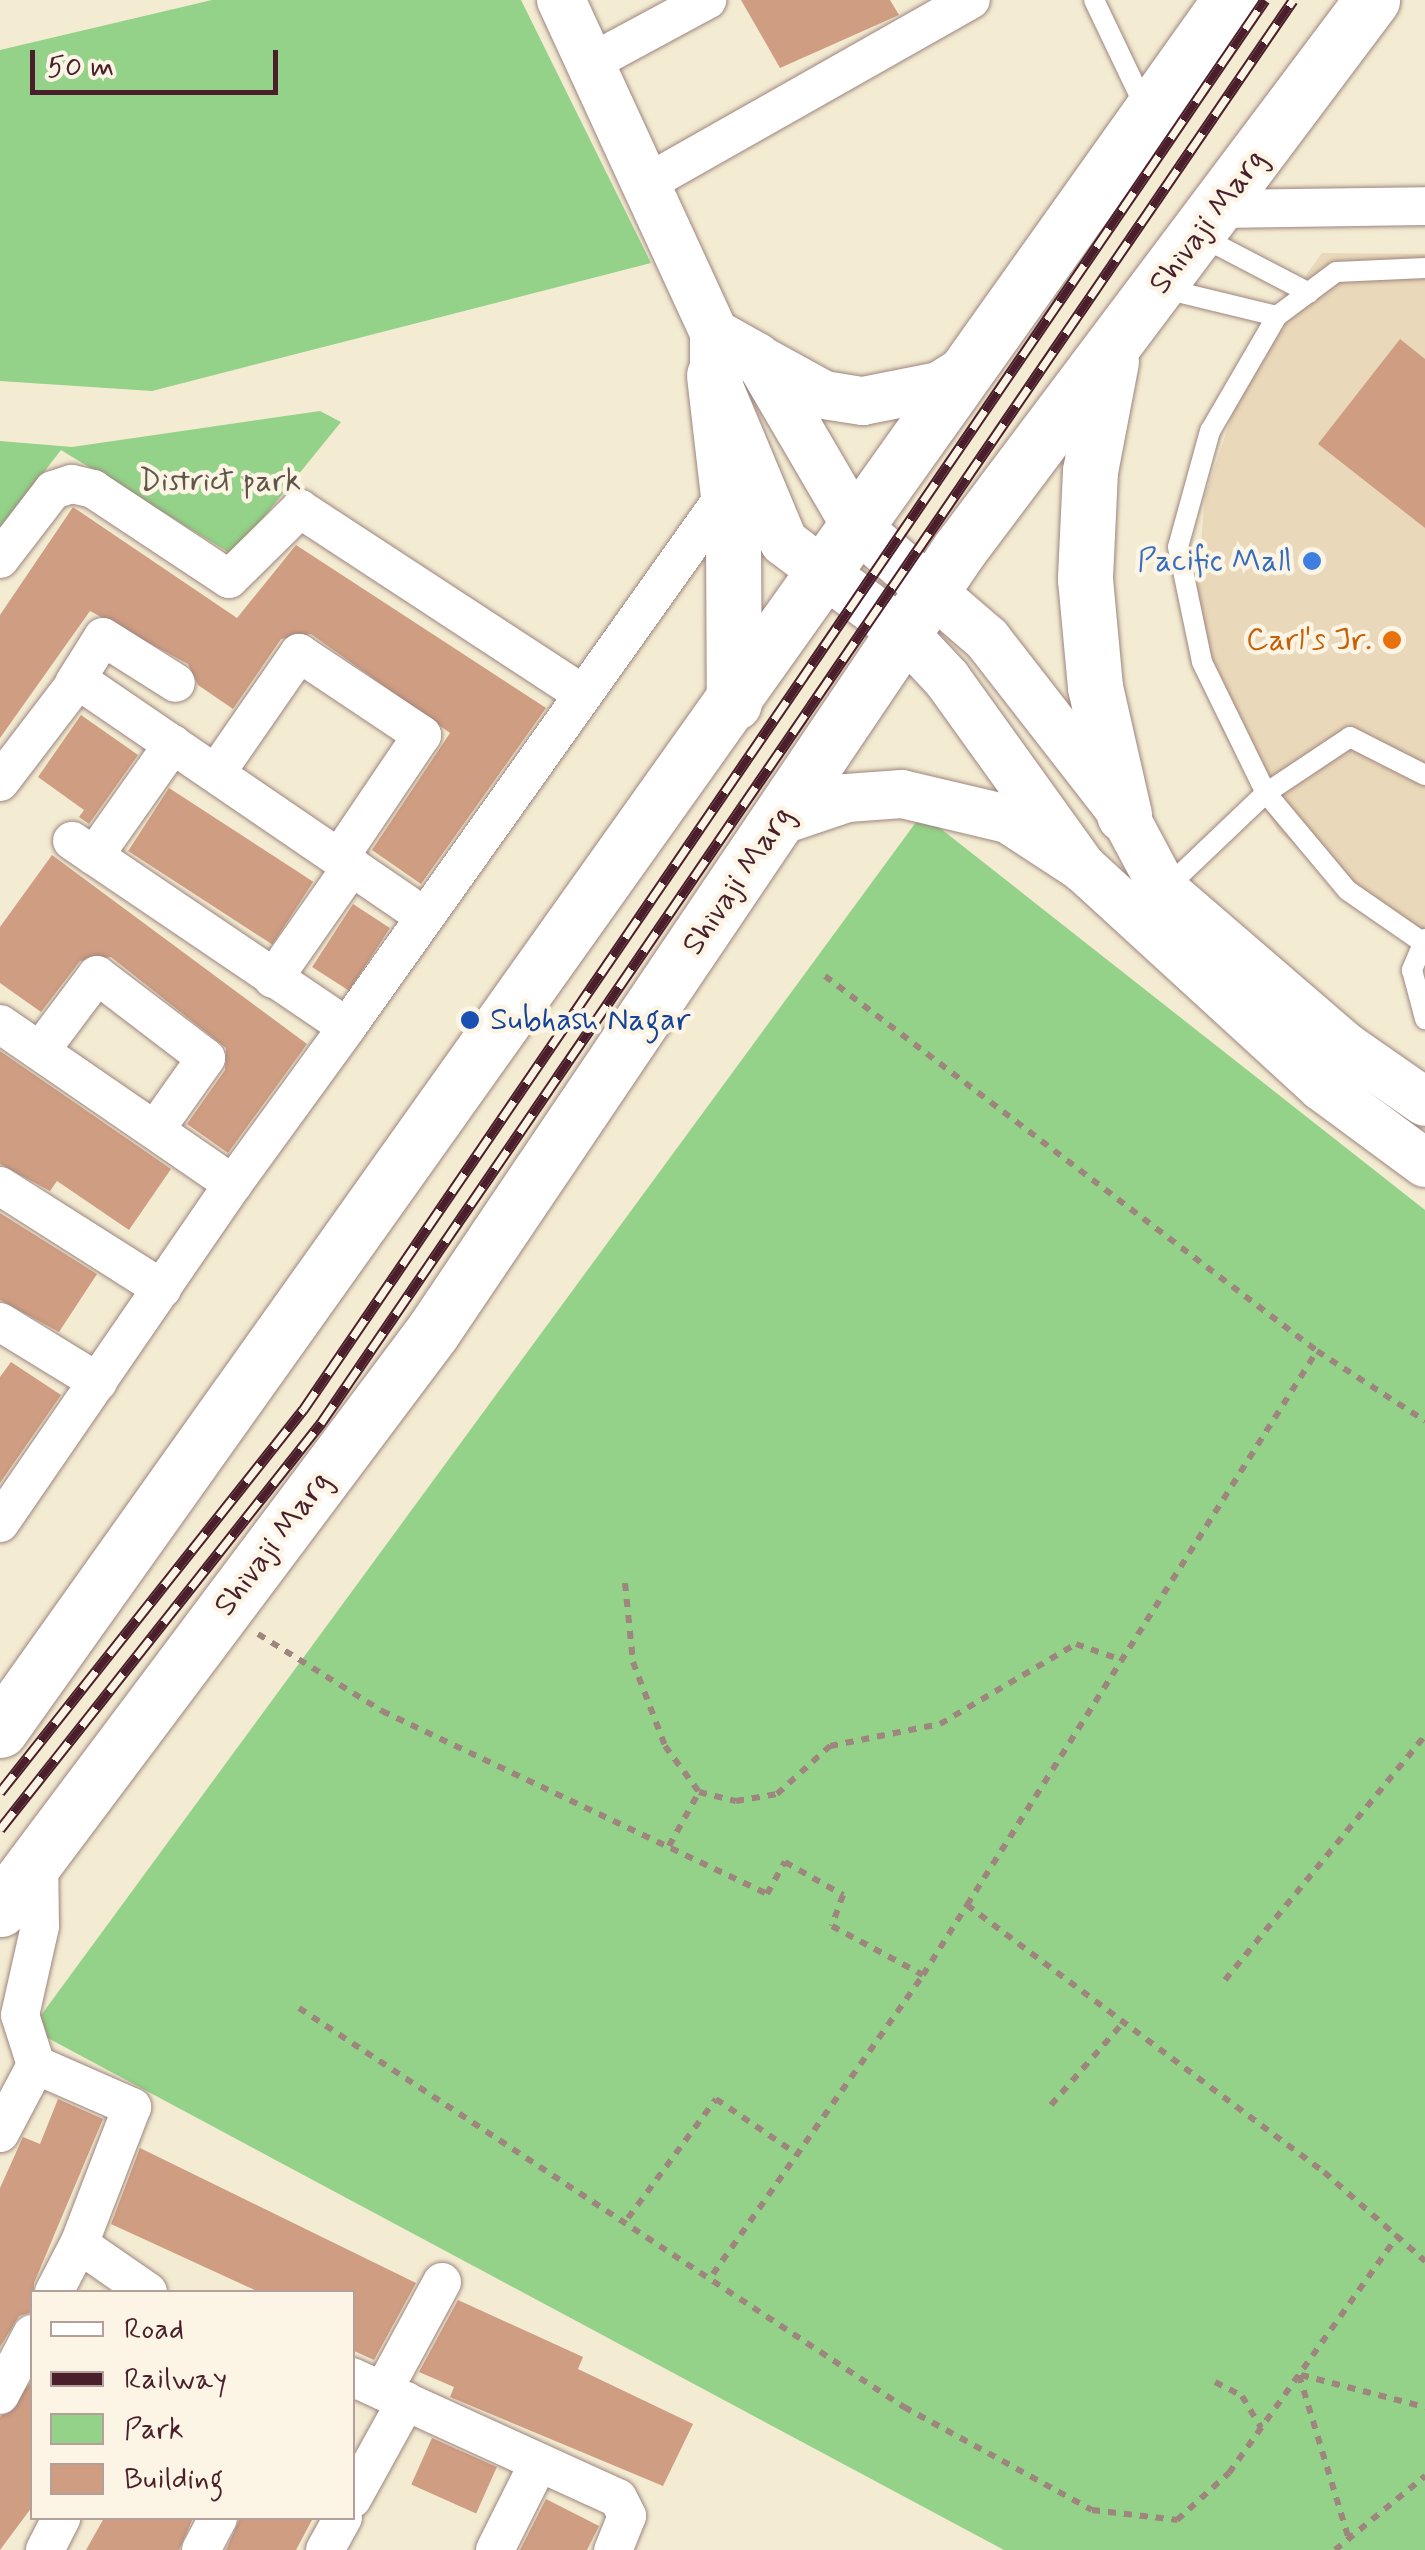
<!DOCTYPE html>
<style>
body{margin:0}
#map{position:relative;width:1425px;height:2550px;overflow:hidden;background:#f3ebd2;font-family:Mynerve,sans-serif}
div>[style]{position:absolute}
.built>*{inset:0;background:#ead8ba}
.green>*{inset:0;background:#93d288}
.building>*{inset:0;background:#cf9d82;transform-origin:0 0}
.path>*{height:6px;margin-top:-3px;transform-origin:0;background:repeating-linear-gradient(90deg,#9e857e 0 8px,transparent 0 16px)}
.roads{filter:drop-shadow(0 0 2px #9e857e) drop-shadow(0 0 2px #9e857e)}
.service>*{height:20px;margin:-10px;padding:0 10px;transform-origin:10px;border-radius:10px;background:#fff}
.minor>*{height:38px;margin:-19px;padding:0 19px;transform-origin:19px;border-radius:19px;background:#fff}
.tertiary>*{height:48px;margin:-24px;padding:0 24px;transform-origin:24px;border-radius:24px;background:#fff}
.secondary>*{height:55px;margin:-27.5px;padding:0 27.5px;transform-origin:27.5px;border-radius:27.5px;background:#fff}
.rail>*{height:11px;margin-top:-5.5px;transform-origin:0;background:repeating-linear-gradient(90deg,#fcf5e5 0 22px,#4a1f2b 0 44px);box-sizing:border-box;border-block:2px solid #4a1f2b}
.dots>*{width:28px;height:28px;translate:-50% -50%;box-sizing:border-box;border:5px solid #fcf5e5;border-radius:50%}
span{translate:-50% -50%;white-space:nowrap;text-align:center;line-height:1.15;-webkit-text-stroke:9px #fcf5e5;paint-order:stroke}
.street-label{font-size:32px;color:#4a1f2b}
.park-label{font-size:32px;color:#605547}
.shop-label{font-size:32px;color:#366cbe}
.right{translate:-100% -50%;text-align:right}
.food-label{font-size:32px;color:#c56008}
.transit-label{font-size:32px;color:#164399}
.left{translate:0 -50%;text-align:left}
.legend{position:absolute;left:30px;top:2290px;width:325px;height:230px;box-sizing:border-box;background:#fcf5e5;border:2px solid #b59f9b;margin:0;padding:12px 18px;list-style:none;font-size:30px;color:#4a1f2b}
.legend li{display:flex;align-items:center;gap:20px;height:50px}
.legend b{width:50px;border:2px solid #b59f9b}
.scale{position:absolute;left:30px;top:50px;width:248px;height:45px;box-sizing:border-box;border:5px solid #4a1f2b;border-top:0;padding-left:12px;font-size:30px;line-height:35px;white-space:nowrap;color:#4a1f2b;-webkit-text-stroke:8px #fcf5e5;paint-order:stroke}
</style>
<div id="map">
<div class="built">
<div style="clip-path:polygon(1322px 253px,1425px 254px,1425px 949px,1278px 831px,1221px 728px,1194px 626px,1205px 496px,1256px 344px)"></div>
</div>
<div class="green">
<div style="clip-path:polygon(212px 0,521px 0,651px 263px,152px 391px,0 381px,0 50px)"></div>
<div style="clip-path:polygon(320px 411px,341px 422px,233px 555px,61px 450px,0 529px,0 441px,72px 447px)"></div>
<div style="clip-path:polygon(922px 814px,1425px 1210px,1425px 2550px,1004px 2550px,31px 2029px)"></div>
</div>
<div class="building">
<div style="clip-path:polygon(741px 0,890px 0,899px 15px,780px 68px)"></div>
<div style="clip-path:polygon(1400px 339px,1425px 359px,1425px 528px,1318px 444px)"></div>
<div style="clip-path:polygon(73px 507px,237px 618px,296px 545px,546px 708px,421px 884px,372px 850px,450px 733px,311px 634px,281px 639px,233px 709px,198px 685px,188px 664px,90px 611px,0 738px,0 615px)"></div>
<div style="clip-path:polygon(81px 715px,138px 755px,89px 824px,79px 817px,84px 810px,38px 777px)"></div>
<div style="left:169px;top:788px;width:172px;height:75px;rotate:33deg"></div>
<div style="clip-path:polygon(52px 855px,307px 1044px,228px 1153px,187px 1124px,225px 1070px,226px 1048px,111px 957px,80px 961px,41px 1012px,0 983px,0 927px)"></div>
<div style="left:353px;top:904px;width:44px;height:75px;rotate:33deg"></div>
<div style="clip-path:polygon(0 1051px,171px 1169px,129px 1230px,57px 1181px,50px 1191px,0 1164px)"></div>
<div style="clip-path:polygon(0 1213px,97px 1274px,59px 1332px,0 1300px)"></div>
<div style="clip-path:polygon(11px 1362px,61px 1395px,0 1483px,0 1377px)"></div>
<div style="clip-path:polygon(58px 2099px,103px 2119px,34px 2283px,32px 2312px,19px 2316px,0 2347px,0 2188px,23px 2137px,40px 2144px)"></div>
<div style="clip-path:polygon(140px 2148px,416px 2283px,374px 2360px,352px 2350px,352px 2292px,259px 2292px,111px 2224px)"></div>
<div style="clip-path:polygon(458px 2300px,583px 2357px,578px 2369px,693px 2424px,663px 2486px,450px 2397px,454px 2387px,419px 2372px)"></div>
<div style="clip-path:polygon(32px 2381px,32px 2507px,0 2550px,0 2417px)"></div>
<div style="left:432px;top:2438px;width:71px;height:51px;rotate:24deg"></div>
<div style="clip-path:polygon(546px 2499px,599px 2526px,587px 2550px,520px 2550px)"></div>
<div style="clip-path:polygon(104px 2518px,193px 2518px,179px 2550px,86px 2550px)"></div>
<div style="clip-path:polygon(240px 2518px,313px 2518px,296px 2550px,226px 2550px)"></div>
</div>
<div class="path">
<div style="left:825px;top:976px;width:619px;rotate:37.31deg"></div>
<div style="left:1317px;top:1351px;width:129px;rotate:32.9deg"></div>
<div style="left:625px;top:1583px;width:79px;rotate:84.2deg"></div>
<div style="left:633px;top:1662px;width:90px;rotate:69.1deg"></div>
<div style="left:665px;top:1746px;width:57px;rotate:53.5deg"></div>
<div style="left:699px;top:1792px;width:38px;rotate:14deg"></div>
<div style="left:736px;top:1801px;width:42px;rotate:-9.7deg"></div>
<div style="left:777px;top:1794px;width:72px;rotate:-42.2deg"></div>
<div style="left:830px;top:1746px;width:112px;rotate:-11.3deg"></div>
<div style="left:940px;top:1724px;width:158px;rotate:-30.5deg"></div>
<div style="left:1076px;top:1644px;width:49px;rotate:19.2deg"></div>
<div style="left:258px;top:1634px;width:146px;rotate:31.8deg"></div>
<div style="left:382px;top:1711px;width:426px;rotate:25.4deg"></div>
<div style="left:767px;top:1894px;width:37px;rotate:-61deg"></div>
<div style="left:785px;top:1862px;width:67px;rotate:29.6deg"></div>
<div style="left:843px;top:1895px;width:33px;rotate:110deg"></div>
<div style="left:832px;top:1926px;width:103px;rotate:28.3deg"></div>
<div style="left:923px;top:1975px;width:83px;rotate:-57.8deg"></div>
<div style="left:967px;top:1905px;width:446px;rotate:36.8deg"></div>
<div style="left:1324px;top:2172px;width:135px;rotate:41.4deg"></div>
<div style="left:669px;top:1846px;width:62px;rotate:-60.9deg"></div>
<div style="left:967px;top:1905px;width:655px;rotate:-57.72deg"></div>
<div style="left:1225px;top:1980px;width:315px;rotate:-50.7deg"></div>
<div style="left:299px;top:2008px;width:725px;rotate:33.41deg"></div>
<div style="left:904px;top:2407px;width:214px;rotate:28.7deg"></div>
<div style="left:1092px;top:2510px;width:86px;rotate:6.7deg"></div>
<div style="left:1177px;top:2520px;width:70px;rotate:-42.1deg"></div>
<div style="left:1229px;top:2473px;width:293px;rotate:-54.6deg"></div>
<div style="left:1051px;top:2105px;width:108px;rotate:-48.8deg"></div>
<div style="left:628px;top:2218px;width:148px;rotate:-53.5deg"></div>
<div style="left:716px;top:2099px;width:98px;rotate:34.2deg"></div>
<div style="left:713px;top:2274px;width:365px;rotate:-54.9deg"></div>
<div style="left:1299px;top:2375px;width:176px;rotate:73.1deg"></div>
<div style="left:1301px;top:2375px;width:128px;rotate:14.5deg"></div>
<div style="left:1215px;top:2382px;width:30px;rotate:27deg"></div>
<div style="left:1242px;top:2396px;width:37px;rotate:59deg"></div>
<div style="left:1335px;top:2550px;width:117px;rotate:-39.4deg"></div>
</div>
<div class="roads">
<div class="service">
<div style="left:1094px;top:0;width:123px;rotate:64.5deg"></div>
<div style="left:1200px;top:236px;width:123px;rotate:27.6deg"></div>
<div style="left:1425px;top:268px;width:89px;rotate:177.4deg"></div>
<div style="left:1336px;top:272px;width:74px;rotate:143.3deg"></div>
<div style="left:1277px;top:316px;width:133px;rotate:120.2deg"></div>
<div style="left:1210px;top:431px;width:120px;rotate:105.4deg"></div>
<div style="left:1178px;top:547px;width:117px;rotate:78.2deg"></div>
<div style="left:1202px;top:662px;width:146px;rotate:64deg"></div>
<div style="left:1266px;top:793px;width:126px;rotate:50.1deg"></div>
<div style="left:1347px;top:890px;width:95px;rotate:34.7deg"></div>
<div style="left:1161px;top:288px;width:119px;rotate:13.6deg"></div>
<div style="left:1164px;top:890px;width:141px;rotate:-43.6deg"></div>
<div style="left:1266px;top:793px;width:101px;rotate:-33.7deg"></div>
<div style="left:1350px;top:737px;width:84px;rotate:26.9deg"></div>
<div style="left:1425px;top:939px;width:34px;rotate:113deg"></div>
<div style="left:1412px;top:970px;width:51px;rotate:75.1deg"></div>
</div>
<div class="minor">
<div style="left:592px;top:62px;width:131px;rotate:-28.3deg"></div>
<div style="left:647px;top:183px;width:372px;rotate:-29.5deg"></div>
<div style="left:1219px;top:209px;width:206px;rotate:-0.8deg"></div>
<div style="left:0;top:559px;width:87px;rotate:-52.5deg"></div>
<div style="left:53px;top:490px;width:20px;rotate:-18deg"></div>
<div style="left:72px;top:484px;width:22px;rotate:13deg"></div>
<div style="left:93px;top:489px;width:163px;rotate:33.5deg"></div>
<div style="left:229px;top:579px;width:100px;rotate:-44.6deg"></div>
<div style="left:300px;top:509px;width:338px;rotate:33.2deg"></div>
<div style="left:74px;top:683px;width:54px;rotate:-57.8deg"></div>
<div style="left:103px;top:637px;width:86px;rotate:32.2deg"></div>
<div style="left:216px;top:773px;width:146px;rotate:-55.3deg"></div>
<div style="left:299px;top:653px;width:148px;rotate:33.7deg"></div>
<div style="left:422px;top:735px;width:148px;rotate:124deg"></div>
<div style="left:0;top:782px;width:128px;rotate:-52.6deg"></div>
<div style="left:78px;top:680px;width:420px;rotate:34.3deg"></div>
<div style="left:94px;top:856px;width:137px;rotate:-54.8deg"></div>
<div style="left:273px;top:979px;width:138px;rotate:-55deg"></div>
<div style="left:0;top:1024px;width:283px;rotate:34.5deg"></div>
<div style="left:233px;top:1184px;width:194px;rotate:-54deg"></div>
<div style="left:347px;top:1027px;width:332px;rotate:-145.9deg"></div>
<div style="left:347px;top:1027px;width:658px;rotate:-54.59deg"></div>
<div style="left:40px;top:1051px;width:95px;rotate:-53.1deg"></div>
<div style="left:97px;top:975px;width:137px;rotate:37.3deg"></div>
<div style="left:206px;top:1058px;width:88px;rotate:125.3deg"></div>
<div style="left:0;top:1186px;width:192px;rotate:32.4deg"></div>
<div style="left:0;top:1322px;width:115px;rotate:31.5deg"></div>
<div style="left:0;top:1523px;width:411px;rotate:-55.5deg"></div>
<div style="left:36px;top:2065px;width:52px;rotate:-107.7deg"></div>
<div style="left:20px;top:2015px;width:91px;rotate:-77.3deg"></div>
<div style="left:40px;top:1926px;width:69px;rotate:-90.8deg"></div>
<div style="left:0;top:2133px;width:77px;rotate:-62.1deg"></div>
<div style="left:36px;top:2065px;width:105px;rotate:23.6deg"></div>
<div style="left:132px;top:2107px;width:147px;rotate:111.1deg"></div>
<div style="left:79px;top:2244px;width:84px;rotate:34.8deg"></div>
<div style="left:54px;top:2292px;width:54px;rotate:-62.5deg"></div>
<div style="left:352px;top:2377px;width:292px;rotate:24.5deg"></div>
<div style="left:618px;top:2498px;width:20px;rotate:63deg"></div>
<div style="left:627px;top:2516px;width:37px;rotate:112deg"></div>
<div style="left:383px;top:2391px;width:124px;rotate:-61.6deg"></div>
<div style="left:0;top:2395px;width:69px;rotate:-62.3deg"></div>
<div style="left:352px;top:2499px;width:112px;rotate:-61.1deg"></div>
<div style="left:45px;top:2550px;width:36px;rotate:-63deg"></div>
<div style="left:201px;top:2550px;width:36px;rotate:-62deg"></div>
<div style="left:325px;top:2550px;width:37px;rotate:-61deg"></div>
<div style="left:495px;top:2550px;width:98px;rotate:-63.4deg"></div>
</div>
<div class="tertiary">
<div style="left:561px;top:0;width:366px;rotate:65.3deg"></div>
<div style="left:714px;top:333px;width:42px;rotate:90deg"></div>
<div style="left:714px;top:375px;width:181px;rotate:67.3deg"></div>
<div style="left:784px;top:542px;width:151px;rotate:37.2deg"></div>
<div style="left:904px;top:633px;width:63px;rotate:46.9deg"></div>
<div style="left:947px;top:679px;width:233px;rotate:54.3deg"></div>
<div style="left:714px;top:333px;width:49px;rotate:29.2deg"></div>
<div style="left:757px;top:357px;width:194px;rotate:59.7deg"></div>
<div style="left:855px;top:525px;width:174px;rotate:40.8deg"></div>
<div style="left:987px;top:639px;width:223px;rotate:52.1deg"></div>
<div style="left:1124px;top:815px;width:85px;rotate:61.9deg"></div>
<div style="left:1164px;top:890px;width:240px;rotate:40.8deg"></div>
<div style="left:1346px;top:1047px;width:96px;rotate:34.8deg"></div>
<div style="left:764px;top:362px;width:68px;rotate:28.8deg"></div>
<div style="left:824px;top:395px;width:39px;rotate:9deg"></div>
<div style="left:863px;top:401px;width:77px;rotate:-11.2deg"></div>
<div style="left:939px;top:386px;width:39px;rotate:-32deg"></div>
<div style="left:779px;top:821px;width:72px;rotate:-18.7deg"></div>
<div style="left:847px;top:798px;width:55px;rotate:-4.2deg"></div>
<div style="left:902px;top:794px;width:109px;rotate:13.3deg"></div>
<div style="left:1008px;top:819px;width:90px;rotate:33.2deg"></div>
<div style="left:1083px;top:868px;width:324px;rotate:42.5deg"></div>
<div style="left:1322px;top:1087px;width:128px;rotate:36.4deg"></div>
</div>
<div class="secondary">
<div style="left:1111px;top:361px;width:112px;rotate:100.8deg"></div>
<div style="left:1090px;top:471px;width:108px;rotate:92.7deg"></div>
<div style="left:1085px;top:579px;width:108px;rotate:84.7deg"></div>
<div style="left:1095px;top:687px;width:131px;rotate:77.2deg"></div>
<div style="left:714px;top:375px;width:165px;rotate:83.4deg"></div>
<div style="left:733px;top:539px;width:164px;rotate:89.7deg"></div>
<div style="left:0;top:1730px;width:2123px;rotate:-54.59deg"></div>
<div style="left:0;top:1909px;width:722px;rotate:-53.16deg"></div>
<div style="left:433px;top:1331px;width:942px;rotate:-56.04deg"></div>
<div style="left:959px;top:550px;width:688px;rotate:-53.1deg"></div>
</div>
</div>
<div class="rail">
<div style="left:0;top:1792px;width:488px;rotate:-51.6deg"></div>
<div style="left:303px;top:1410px;width:1707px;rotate:-55.7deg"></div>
<div style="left:0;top:1829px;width:518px;rotate:-51.67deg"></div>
<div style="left:321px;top:1423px;width:1723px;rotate:-55.66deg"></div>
</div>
<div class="dots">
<div style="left:1312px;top:561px;background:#3f7fe0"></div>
<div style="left:1392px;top:640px;background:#e8710a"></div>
<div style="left:470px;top:1020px;background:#1a4fb4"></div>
</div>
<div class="street-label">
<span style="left:1208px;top:222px;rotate:-53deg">Shivaji Marg</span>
<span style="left:738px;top:881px;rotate:-56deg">Shivaji Marg</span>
<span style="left:273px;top:1544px;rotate:-53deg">Shivaji Marg</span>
</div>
<div class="park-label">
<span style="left:220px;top:481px">District park</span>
</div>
<div class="shop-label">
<span class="right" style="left:1292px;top:561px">Pacific Mall</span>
</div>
<div class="food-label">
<span class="right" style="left:1372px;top:640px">Carl's Jr.</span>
</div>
<div class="transit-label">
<span class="left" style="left:490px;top:1020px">Subhash Nagar</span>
</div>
<ul class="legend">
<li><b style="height:12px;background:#fff"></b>Road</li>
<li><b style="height:12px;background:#4a1f2b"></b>Railway</li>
<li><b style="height:28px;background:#93d288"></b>Park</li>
<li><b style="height:28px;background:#cf9d82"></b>Building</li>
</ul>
<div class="scale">50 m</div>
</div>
